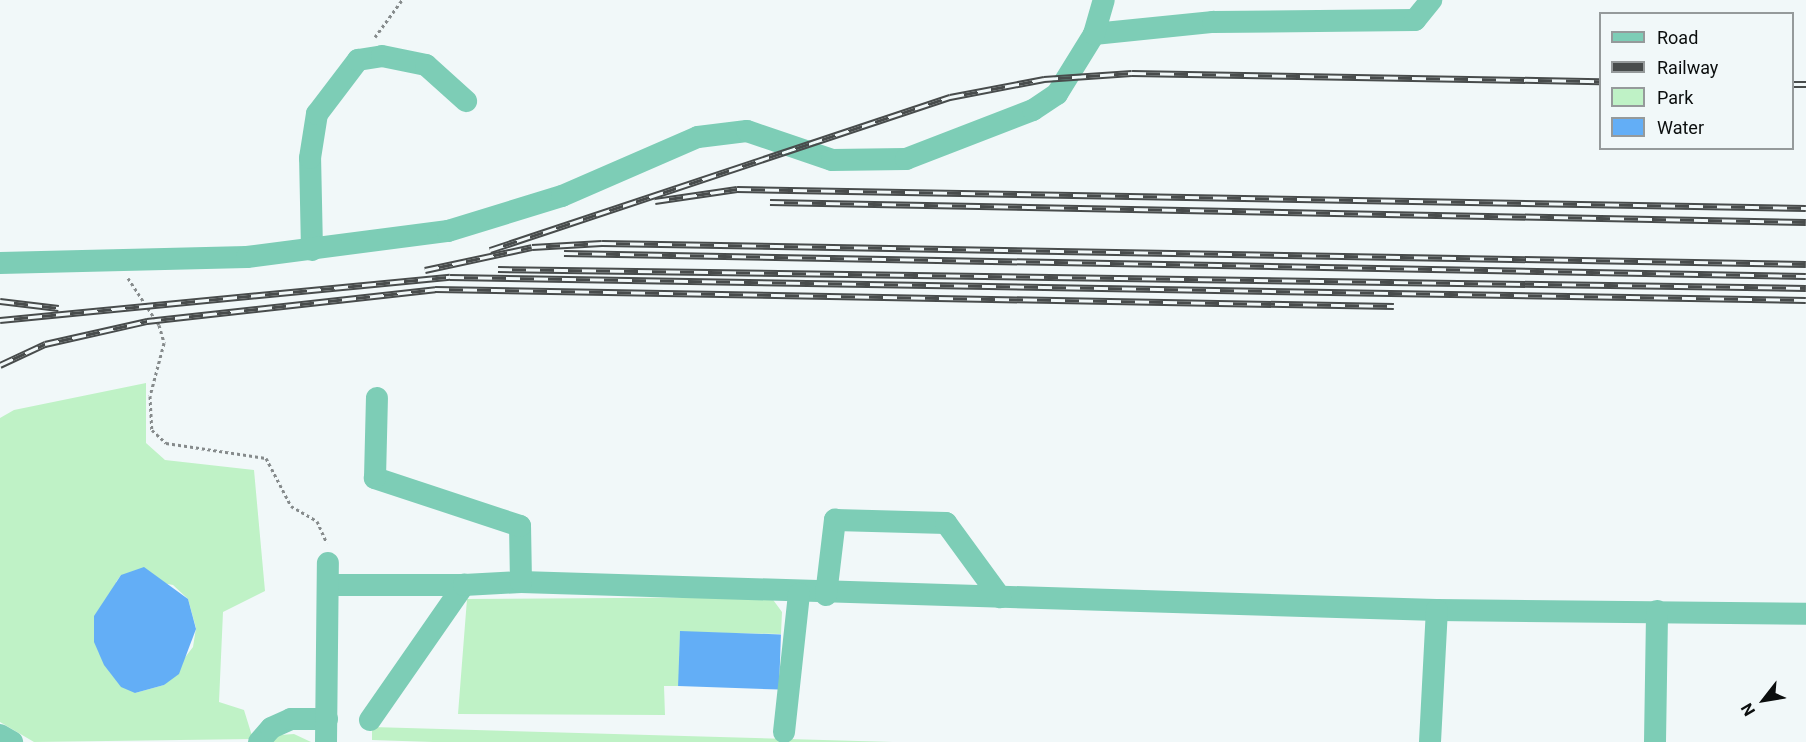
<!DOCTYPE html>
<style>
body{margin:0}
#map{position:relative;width:1806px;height:742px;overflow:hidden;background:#f1f8f9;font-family:Roboto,sans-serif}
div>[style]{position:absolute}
.green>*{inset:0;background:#bff2c6}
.water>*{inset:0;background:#63aef6;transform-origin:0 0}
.path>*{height:3px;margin-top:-1.5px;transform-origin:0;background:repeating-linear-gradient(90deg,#868b8c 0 3px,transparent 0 6px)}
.minor>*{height:22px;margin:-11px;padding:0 11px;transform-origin:11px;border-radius:11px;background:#7dcdb6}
.rail>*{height:7px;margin-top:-3.5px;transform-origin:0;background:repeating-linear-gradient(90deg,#f1f8f9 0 14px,#484c4c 0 28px);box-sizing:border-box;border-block:2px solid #484c4c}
span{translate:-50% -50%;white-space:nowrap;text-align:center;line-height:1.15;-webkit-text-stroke:5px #f1f8f9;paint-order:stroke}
.legend{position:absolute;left:1599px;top:12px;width:195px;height:138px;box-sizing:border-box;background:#f1f8f9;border:2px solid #959a9b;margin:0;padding:8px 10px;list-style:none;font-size:18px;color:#0b0e0e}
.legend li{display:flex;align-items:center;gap:12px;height:30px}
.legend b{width:30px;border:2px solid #959a9b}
.north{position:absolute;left:1734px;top:670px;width:60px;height:60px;-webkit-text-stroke:4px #f1f8f9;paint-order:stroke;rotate:239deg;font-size:16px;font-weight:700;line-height:24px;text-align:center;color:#0b0e0e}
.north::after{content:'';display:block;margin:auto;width:21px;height:27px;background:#0b0e0e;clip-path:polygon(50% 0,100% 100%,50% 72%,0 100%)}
</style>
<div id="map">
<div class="green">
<div style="clip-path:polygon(evenodd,146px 383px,146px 443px,165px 460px,254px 470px,265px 591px,223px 612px,219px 702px,244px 710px,253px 739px,34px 742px,0 722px,0 418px,14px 410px,146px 383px,121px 575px,173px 585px,188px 599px,196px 628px,193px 647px,164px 685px,135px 693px,116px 582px,121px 575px)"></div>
<div style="clip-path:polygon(771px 597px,782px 612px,781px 634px,680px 632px,679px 686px,664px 686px,665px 715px,458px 714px,467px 599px)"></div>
<div style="clip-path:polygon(372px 727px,893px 742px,433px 742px,372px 740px)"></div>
<div style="clip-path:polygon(294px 734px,311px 742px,271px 742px,280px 735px)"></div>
</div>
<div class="water">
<div style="clip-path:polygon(144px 567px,188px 599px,196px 629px,179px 674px,164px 685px,135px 693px,121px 687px,104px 665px,94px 642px,94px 616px,121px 575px)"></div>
<div style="left:680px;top:631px;width:101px;height:55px;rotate:2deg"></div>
</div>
<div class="path">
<div style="left:375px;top:37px;width:46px;rotate:-53.9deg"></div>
<div style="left:128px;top:278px;width:56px;rotate:56.6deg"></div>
<div style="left:159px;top:325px;width:19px;rotate:74deg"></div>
<div style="left:164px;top:343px;width:55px;rotate:104.8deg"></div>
<div style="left:150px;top:396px;width:34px;rotate:87deg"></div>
<div style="left:152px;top:430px;width:19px;rotate:43deg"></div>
<div style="left:166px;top:443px;width:101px;rotate:8.5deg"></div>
<div style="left:266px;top:458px;width:54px;rotate:62.5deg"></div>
<div style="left:291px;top:506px;width:30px;rotate:30deg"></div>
<div style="left:317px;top:521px;width:24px;rotate:66deg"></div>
</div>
<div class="minor">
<div style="left:1094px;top:34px;width:120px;rotate:-5.8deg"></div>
<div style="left:1213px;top:22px;width:202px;rotate:-0.6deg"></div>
<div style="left:1415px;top:20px;width:26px;rotate:-51deg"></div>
<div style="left:312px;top:250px;width:92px;rotate:-91.2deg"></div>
<div style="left:310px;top:158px;width:45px;rotate:-81deg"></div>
<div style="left:317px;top:114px;width:68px;rotate:-52.8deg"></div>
<div style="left:358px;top:60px;width:24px;rotate:-9deg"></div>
<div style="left:382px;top:56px;width:45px;rotate:11.6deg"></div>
<div style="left:426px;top:65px;width:54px;rotate:42deg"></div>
<div style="left:0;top:263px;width:247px;rotate:-1.4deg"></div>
<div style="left:247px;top:257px;width:203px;rotate:-7.4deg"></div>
<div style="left:448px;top:231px;width:119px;rotate:-17.1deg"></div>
<div style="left:562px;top:196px;width:148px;rotate:-23.5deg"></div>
<div style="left:698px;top:137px;width:49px;rotate:-7deg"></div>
<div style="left:747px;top:131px;width:90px;rotate:18.8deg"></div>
<div style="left:832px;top:160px;width:74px;rotate:-0.8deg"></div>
<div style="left:906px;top:159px;width:136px;rotate:-21.1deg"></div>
<div style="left:1033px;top:110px;width:29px;rotate:-34deg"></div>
<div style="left:1057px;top:94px;width:70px;rotate:-58.3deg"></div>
<div style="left:1094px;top:34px;width:35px;rotate:-74deg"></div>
<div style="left:521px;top:582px;width:916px;rotate:1.75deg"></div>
<div style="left:1437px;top:610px;width:369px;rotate:0.6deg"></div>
<div style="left:328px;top:585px;width:136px"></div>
<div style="left:826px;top:595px;width:76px;rotate:-83.2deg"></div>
<div style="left:835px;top:520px;width:111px;rotate:1.5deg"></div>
<div style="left:946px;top:523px;width:92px;rotate:53.9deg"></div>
<div style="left:370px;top:720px;width:165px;rotate:-55.2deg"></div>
<div style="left:464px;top:585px;width:57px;rotate:-3deg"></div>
<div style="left:521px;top:582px;width:56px;rotate:-91deg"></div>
<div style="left:520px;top:526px;width:153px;rotate:-161.7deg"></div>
<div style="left:375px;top:478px;width:80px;rotate:-88.6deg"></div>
<div style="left:784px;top:732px;width:139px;rotate:-83.8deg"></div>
<div style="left:0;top:735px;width:14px;rotate:30deg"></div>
<div style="left:259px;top:742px;width:18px;rotate:-49deg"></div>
<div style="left:271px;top:728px;width:22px;rotate:-24deg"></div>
<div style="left:291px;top:719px;width:36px"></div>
<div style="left:326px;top:742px;width:179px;rotate:-89.4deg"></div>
<div style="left:1430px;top:742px;width:132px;rotate:-87deg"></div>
<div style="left:1655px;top:742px;width:131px;rotate:-89.1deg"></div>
</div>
<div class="rail">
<div style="left:1792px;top:84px;width:14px"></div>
<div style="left:655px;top:201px;width:83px;rotate:-8.3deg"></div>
<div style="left:737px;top:189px;width:1069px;rotate:1.02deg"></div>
<div style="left:770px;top:202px;width:1036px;rotate:1.11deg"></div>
<div style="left:490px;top:250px;width:485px;rotate:-18.4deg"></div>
<div style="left:950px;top:97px;width:96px;rotate:-10.8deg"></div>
<div style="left:1044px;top:79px;width:88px;rotate:-3.9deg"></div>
<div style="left:1132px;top:73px;width:468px;rotate:1deg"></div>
<div style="left:564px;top:253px;width:1242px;rotate:1.06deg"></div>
<div style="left:498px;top:269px;width:1308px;rotate:0.83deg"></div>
<div style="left:425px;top:270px;width:109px;rotate:-12.1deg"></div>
<div style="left:532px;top:247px;width:70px;rotate:-3.3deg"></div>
<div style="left:602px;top:243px;width:1204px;rotate:1deg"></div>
<div style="left:0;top:301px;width:59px;rotate:6.8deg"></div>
<div style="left:0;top:320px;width:452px;rotate:-5.5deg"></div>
<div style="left:450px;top:277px;width:1356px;rotate:0.97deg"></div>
<div style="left:0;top:365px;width:50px;rotate:-25deg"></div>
<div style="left:45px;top:344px;width:105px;rotate:-12.7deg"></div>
<div style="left:147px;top:321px;width:290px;rotate:-6.3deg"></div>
<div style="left:435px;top:289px;width:959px;rotate:1.02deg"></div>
</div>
<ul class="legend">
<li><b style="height:8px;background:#7dcdb6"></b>Road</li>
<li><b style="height:8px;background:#484c4c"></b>Railway</li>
<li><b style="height:16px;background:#bff2c6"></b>Park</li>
<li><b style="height:16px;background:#63aef6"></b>Water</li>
</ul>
<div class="north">N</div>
</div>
